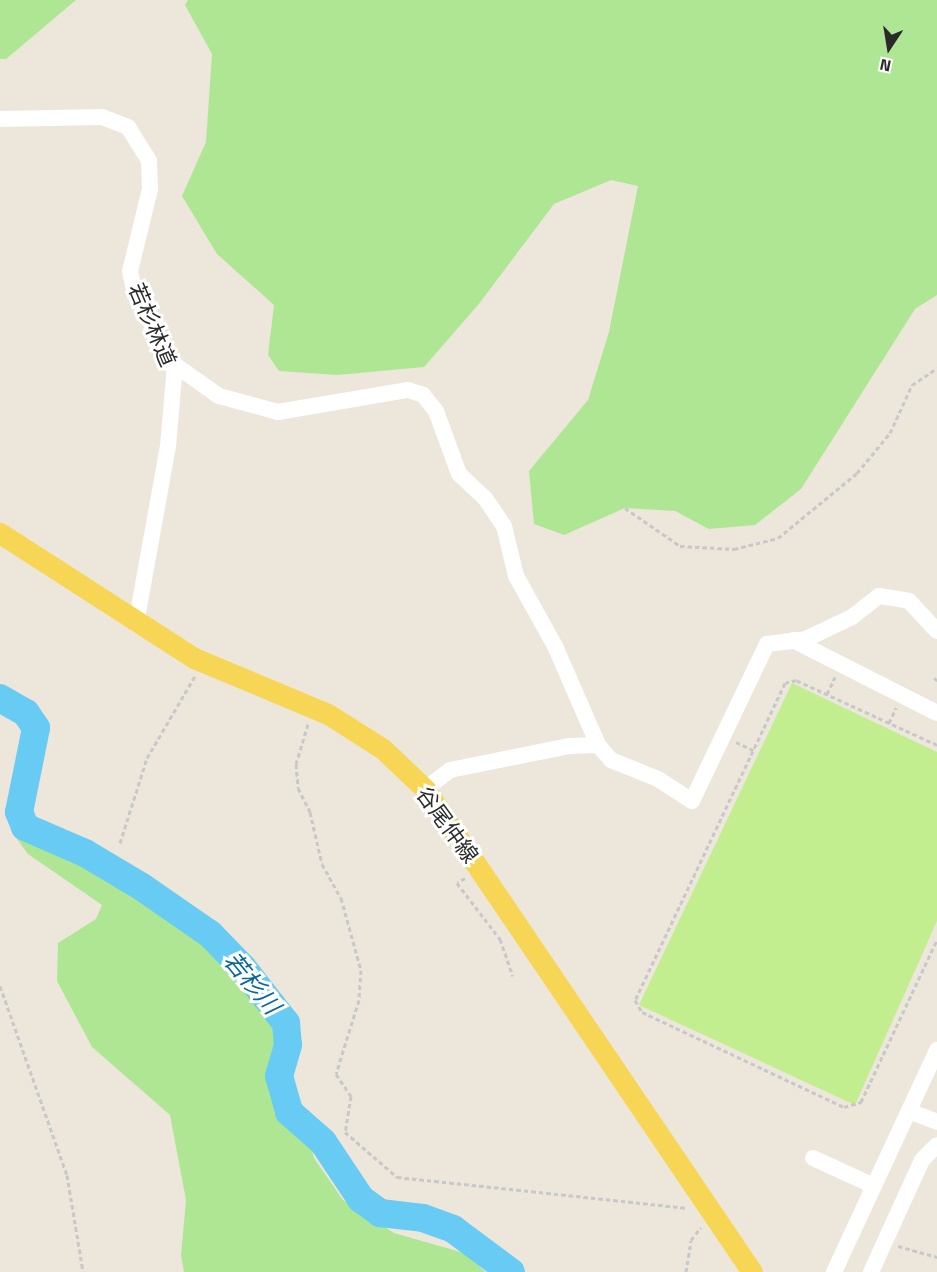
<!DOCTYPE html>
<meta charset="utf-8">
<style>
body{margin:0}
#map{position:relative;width:937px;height:1272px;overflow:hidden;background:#ede6db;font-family:"Titillium Web","Noto Sans JP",sans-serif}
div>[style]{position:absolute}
.green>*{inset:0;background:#aee694}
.pitch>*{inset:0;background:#c3ee8f}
.river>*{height:28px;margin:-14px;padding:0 14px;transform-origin:14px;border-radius:14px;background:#68cbf4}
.path>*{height:3px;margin-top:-1.5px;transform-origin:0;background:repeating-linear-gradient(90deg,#c8c8c8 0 4.5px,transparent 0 7.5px)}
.minor>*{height:16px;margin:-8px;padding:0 8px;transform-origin:8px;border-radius:8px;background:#fff}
.major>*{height:21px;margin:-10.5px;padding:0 10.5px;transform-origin:10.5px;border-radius:10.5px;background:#f7d655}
span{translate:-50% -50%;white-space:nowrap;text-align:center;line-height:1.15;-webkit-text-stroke:6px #fff;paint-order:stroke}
.street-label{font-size:22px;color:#2a2a2a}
.water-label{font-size:24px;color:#0767a1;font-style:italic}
.north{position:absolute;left:859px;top:18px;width:60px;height:60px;-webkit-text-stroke:4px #fff;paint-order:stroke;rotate:192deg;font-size:16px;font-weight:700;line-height:24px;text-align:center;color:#2a2a2a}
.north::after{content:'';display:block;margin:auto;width:21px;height:27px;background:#2a2a2a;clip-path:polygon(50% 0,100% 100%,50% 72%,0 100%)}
</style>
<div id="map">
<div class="green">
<div style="clip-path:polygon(0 0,76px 0,6px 59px,0 59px)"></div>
<div style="clip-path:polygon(188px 0,937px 0,937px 295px,915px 309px,801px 489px,755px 525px,709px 529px,675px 511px,625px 508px,564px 535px,534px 524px,529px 471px,588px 400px,609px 332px,638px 186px,611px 180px,554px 204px,478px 305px,424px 367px,337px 375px,279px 371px,268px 355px,274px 305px,217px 254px,182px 196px,206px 142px,212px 54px,185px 5px)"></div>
<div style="clip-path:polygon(73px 837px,212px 925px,300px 1046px,293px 1075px,314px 1158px,343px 1200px,394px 1233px,464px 1253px,486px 1272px,184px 1272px,181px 1255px,186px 1200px,170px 1115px,92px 1047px,57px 981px,58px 943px,96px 919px,102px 905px,28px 854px,17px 839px)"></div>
</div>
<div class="pitch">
<div style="clip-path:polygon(792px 683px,937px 752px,937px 921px,855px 1105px,639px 1005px)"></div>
</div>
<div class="river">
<div style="left:0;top:698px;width:30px;rotate:30deg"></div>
<div style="left:26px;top:713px;width:18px;rotate:56deg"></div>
<div style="left:36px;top:728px;width:86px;rotate:101.4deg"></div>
<div style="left:19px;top:812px;width:16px;rotate:68deg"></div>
<div style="left:25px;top:827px;width:65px;rotate:23.4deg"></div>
<div style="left:85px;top:853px;width:66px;rotate:30.8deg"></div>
<div style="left:142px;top:887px;width:83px;rotate:34.7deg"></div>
<div style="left:210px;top:934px;width:47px;rotate:45.9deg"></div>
<div style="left:243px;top:968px;width:70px;rotate:52deg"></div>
<div style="left:286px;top:1023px;width:22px;rotate:85deg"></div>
<div style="left:288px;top:1045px;width:32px;rotate:106deg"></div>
<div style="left:279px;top:1076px;width:37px;rotate:74deg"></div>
<div style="left:289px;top:1112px;width:45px;rotate:41.4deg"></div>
<div style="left:323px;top:1142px;width:69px;rotate:56.3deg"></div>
<div style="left:361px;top:1199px;width:24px;rotate:36deg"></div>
<div style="left:380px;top:1213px;width:43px;rotate:6.6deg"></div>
<div style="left:423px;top:1218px;width:32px;rotate:20deg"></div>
<div style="left:453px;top:1229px;width:72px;rotate:36.6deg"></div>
</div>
<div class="path">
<div style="left:625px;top:508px;width:67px;rotate:34.6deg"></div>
<div style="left:680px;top:546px;width:54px;rotate:3.2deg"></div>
<div style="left:734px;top:549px;width:45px;rotate:-14deg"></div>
<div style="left:778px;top:538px;width:102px;rotate:-39.4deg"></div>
<div style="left:857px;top:473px;width:52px;rotate:-50.5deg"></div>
<div style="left:890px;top:433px;width:53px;rotate:-65.4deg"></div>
<div style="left:912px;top:385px;width:30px;rotate:-34deg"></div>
<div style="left:934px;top:678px;width:4px;rotate:34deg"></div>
<div style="left:827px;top:694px;width:19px;rotate:-65deg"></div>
<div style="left:889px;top:723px;width:17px;rotate:-65deg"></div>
<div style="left:308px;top:724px;width:42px;rotate:106.7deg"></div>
<div style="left:296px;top:764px;width:24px;rotate:85deg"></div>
<div style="left:298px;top:788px;width:27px;rotate:63deg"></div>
<div style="left:310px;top:812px;width:53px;rotate:77deg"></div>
<div style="left:322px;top:864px;width:39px;rotate:61deg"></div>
<div style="left:341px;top:898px;width:75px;rotate:74.5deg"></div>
<div style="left:361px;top:970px;width:30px;rotate:94deg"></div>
<div style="left:359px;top:1000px;width:77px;rotate:107.3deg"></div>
<div style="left:336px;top:1074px;width:27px;rotate:56deg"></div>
<div style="left:351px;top:1096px;width:36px;rotate:99deg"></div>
<div style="left:345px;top:1132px;width:69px;rotate:40.9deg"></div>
<div style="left:397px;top:1177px;width:292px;rotate:6.1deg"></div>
<div style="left:736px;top:742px;width:19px;rotate:25deg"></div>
<div style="left:937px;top:745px;width:155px;rotate:-155.3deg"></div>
<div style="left:796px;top:680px;width:11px;rotate:165deg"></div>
<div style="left:785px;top:683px;width:351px;rotate:115.3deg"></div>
<div style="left:635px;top:1000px;width:14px;rotate:60deg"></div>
<div style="left:642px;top:1012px;width:223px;rotate:25.2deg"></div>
<div style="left:844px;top:1107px;width:18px;rotate:-16deg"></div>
<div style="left:861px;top:1102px;width:179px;rotate:-64.9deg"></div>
<div style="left:120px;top:843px;width:89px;rotate:-72.4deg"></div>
<div style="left:147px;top:758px;width:95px;rotate:-59.7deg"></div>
<div style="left:465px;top:878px;width:9px;rotate:148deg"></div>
<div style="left:457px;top:883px;width:71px;rotate:52.5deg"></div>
<div style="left:500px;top:939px;width:39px;rotate:71deg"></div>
<div style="left:0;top:986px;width:201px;rotate:70.5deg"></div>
<div style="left:67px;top:1175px;width:98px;rotate:80.6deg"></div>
<div style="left:898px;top:1246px;width:41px;rotate:15.8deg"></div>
<div style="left:686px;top:1272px;width:32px;rotate:-81deg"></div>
<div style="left:691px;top:1240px;width:16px;rotate:-52deg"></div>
</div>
<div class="minor">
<div style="left:0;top:119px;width:102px;rotate:-1.1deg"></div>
<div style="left:102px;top:117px;width:28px;rotate:21deg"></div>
<div style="left:128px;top:127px;width:40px;rotate:58deg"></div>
<div style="left:149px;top:161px;width:28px;rotate:88deg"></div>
<div style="left:150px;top:189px;width:84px;rotate:103.7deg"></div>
<div style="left:130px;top:271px;width:24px;rotate:78deg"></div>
<div style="left:135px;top:294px;width:81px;rotate:60.6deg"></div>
<div style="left:175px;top:365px;width:81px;rotate:94.9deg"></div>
<div style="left:168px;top:446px;width:181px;rotate:100.2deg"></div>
<div style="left:175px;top:365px;width:54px;rotate:35.2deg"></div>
<div style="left:219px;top:396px;width:61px;rotate:15.2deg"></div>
<div style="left:278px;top:412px;width:132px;rotate:-9.6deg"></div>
<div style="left:408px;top:390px;width:16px;rotate:18deg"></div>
<div style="left:423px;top:395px;width:21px;rotate:51deg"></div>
<div style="left:436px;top:411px;width:67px;rotate:69.9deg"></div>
<div style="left:459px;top:474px;width:35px;rotate:43deg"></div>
<div style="left:485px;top:498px;width:34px;rotate:56deg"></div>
<div style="left:504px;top:526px;width:51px;rotate:76.5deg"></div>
<div style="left:516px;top:576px;width:80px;rotate:60.9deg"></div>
<div style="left:555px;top:646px;width:108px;rotate:66.5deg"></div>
<div style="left:598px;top:745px;width:20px;rotate:49deg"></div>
<div style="left:611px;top:760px;width:51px;rotate:22deg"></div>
<div style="left:658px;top:779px;width:40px;rotate:32.9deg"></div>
<div style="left:692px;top:801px;width:174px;rotate:-64.5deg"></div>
<div style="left:767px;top:644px;width:39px;rotate:-7deg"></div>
<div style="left:806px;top:639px;width:51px;rotate:-25.6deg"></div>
<div style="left:852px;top:617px;width:34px;rotate:-38deg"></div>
<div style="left:879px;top:596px;width:30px;rotate:9deg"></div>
<div style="left:909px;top:601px;width:41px;rotate:47deg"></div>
<div style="left:793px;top:640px;width:161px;rotate:26.9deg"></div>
<div style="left:425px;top:789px;width:31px;rotate:-37deg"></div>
<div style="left:450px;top:770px;width:121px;rotate:-11.4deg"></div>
<div style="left:569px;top:746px;width:29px;rotate:-2deg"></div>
<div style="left:909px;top:1111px;width:30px;rotate:21deg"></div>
<div style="left:813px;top:1158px;width:67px;rotate:24.7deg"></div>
<div style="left:834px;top:1272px;width:245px;rotate:-65.1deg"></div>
<div style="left:871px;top:1272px;width:123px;rotate:-65.5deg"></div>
<div style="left:922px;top:1160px;width:21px;rotate:-45deg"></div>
</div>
<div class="major">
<div style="left:0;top:533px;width:231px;rotate:32.8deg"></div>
<div style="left:194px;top:658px;width:145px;rotate:22.7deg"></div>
<div style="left:328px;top:714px;width:65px;rotate:32.5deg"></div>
<div style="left:383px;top:749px;width:58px;rotate:43.6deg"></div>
<div style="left:425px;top:789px;width:583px;rotate:55.9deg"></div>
</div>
<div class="street-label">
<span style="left:152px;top:325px;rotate:67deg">若杉林道</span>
<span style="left:447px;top:825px;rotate:54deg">谷尾仲線</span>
</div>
<div class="water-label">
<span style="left:252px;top:983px;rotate:50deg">若杉川</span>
</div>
<div class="north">N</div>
</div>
